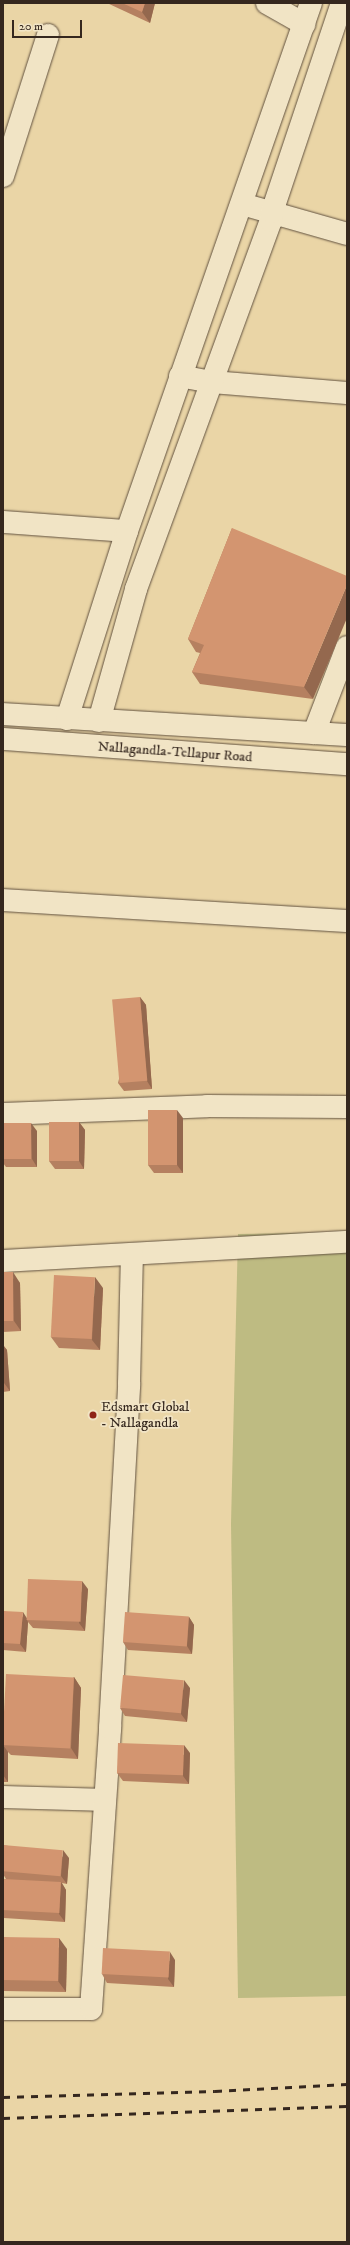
<!DOCTYPE html>
<style>
body{margin:0}
#map{position:relative;width:350px;height:2245px;overflow:hidden;background:#ead5a6;font-family:"IM FELL DW Pica",serif}
div>[style]{position:absolute}
.green>*{inset:0;background:#bebb82}
.roads{filter:drop-shadow(0 0 1px #625240) drop-shadow(0 0 1px #625240)}
.street>*{height:22px;margin:-11px;padding:0 11px;transform-origin:11px;border-radius:11px;background:#f1e4c5}
.secondary>*{height:22px;margin:-11px;padding:0 11px;transform-origin:11px;border-radius:11px;background:#f1e4c5}
.rail>*{height:3px;margin-top:-1.5px;transform-origin:0;background:repeating-linear-gradient(90deg,#35271e 0 7px,transparent 0 14px)}
.wall>*{inset:0;background:#b58060}
.shaded-wall>*{inset:0;background:#94684e}
.building>*{inset:0;background:#d39570;transform-origin:0 0}
.dots>*{width:11px;height:11px;translate:-50% -50%;box-sizing:border-box;border:2px solid #f1e4c5;border-radius:50%}
span{translate:-50% -50%;white-space:nowrap;text-align:center;line-height:1.15;-webkit-text-stroke:3.5px #f1e4c5;paint-order:stroke}
.street-label{font-size:14px;color:#35271e}
.poi-label{font-size:14px;color:#35271e}
.left{translate:0 -50%;text-align:left}
.frame{position:absolute;inset:0;border:4px solid #35271e;pointer-events:none}
.scale{position:absolute;left:12px;top:20px;width:70px;height:18px;box-sizing:border-box;border:2px solid #35271e;border-top:0;padding-left:5px;font-size:12px;line-height:14px;white-space:nowrap;color:#35271e;-webkit-text-stroke:3px #f1e4c5;paint-order:stroke}
</style>
<div id="map">
<div class="green">
<div style="clip-path:polygon(347px 1232px,347px 1996px,238px 1998px,231px 1524px,238px 1234px)"></div>
</div>
<div class="roads">
<div class="street">
<div style="left:267px;top:3px;width:43px;rotate:29.6deg"></div>
<div style="left:3px;top:176px;width:148px;rotate:-72.3deg"></div>
<div style="left:242px;top:204px;width:109px;rotate:15.9deg"></div>
<div style="left:180px;top:376px;width:33px;rotate:11deg"></div>
<div style="left:212px;top:382px;width:135px;rotate:4.7deg"></div>
<div style="left:3px;top:522px;width:124px;rotate:4.2deg"></div>
<div style="left:314px;top:733px;width:92px;rotate:-69deg"></div>
<div style="left:3px;top:900px;width:345px;rotate:3.5deg"></div>
<div style="left:3px;top:1114px;width:204px;rotate:-2.2deg"></div>
<div style="left:207px;top:1106px;width:140px;rotate:0.4deg"></div>
<div style="left:3px;top:1261px;width:345px;rotate:-3.2deg"></div>
<div style="left:3px;top:1797px;width:102px;rotate:1.7deg"></div>
<div style="left:3px;top:2009px;width:88px"></div>
<div style="left:91px;top:2009px;width:282px;rotate:-86.1deg"></div>
<div style="left:110px;top:1728px;width:345px;rotate:-86.8deg"></div>
<div style="left:129px;top:1384px;width:129px;rotate:-88.7deg"></div>
</div>
<div class="secondary">
<div style="left:3px;top:714px;width:345px;rotate:3.5deg"></div>
<div style="left:67px;top:719px;width:197px;rotate:-72.3deg"></div>
<div style="left:127px;top:531px;width:559px;rotate:-70.79deg"></div>
<div style="left:99px;top:721px;width:137px;rotate:-74.3deg"></div>
<div style="left:136px;top:589px;width:392px;rotate:-69.9deg"></div>
<div style="left:271px;top:221px;width:9px;rotate:-84deg"></div>
<div style="left:272px;top:212px;width:220px;rotate:-71.5deg"></div>
<div style="left:3px;top:739px;width:345px;rotate:4.2deg"></div>
</div>
</div>
<div class="rail">
<div style="left:3px;top:2097px;width:212px;rotate:-1.6deg"></div>
<div style="left:215px;top:2091px;width:132px;rotate:-3deg"></div>
<div style="left:3px;top:2118px;width:344px;rotate:-2deg"></div>
</div>
<div class="wall">
<div style="clip-path:polygon(107px 3px,155px 3px,150px 23px)"></div>
<div style="clip-path:polygon(232px 528px,313px 699px,200px 684px,192px 672px,200px 653px,196px 652px,188px 639px)"></div>
<div style="clip-path:polygon(140px 997px,146px 1005px,152px 1089px,124px 1091px,118px 1083px)"></div>
<div style="clip-path:polygon(183px 1118px,183px 1173px,154px 1173px,148px 1165px)"></div>
<div style="clip-path:polygon(79px 1122px,85px 1130px,84px 1169px,55px 1169px,49px 1161px)"></div>
<div style="clip-path:polygon(3px 1123px,37px 1131px,37px 1167px,6px 1167px,3px 1163px)"></div>
<div style="clip-path:polygon(3px 1272px,20px 1283px,21px 1331px,3px 1332px)"></div>
<div style="clip-path:polygon(103px 1288px,100px 1350px,59px 1348px,51px 1337px)"></div>
<div style="clip-path:polygon(3px 1345px,7px 1350px,10px 1391px,3px 1392px)"></div>
<div style="clip-path:polygon(88px 1589px,85px 1631px,33px 1628px,28px 1622px,26px 1652px,3px 1650px,3px 1611px,27px 1618px)"></div>
<div style="clip-path:polygon(189px 1617px,194px 1625px,192px 1654px,128px 1650px,123px 1642px)"></div>
<div style="clip-path:polygon(74px 1677px,81px 1688px,78px 1759px,11px 1755px,8px 1752px,8px 1782px,3px 1782px,3px 1740px,3px 1741px)"></div>
<div style="clip-path:polygon(190px 1688px,187px 1722px,125px 1716px,120px 1708px)"></div>
<div style="clip-path:polygon(190px 1753px,189px 1784px,123px 1781px,117px 1773px)"></div>
<div style="clip-path:polygon(3px 1845px,69px 1858px,67px 1884px,62px 1883px,66px 1890px,65px 1922px,4px 1918px,3px 1916px,3px 1879px,6px 1879px,3px 1874px)"></div>
<div style="clip-path:polygon(3px 1937px,67px 1949px,66px 1992px,4px 1991px,3px 1990px)"></div>
<div style="clip-path:polygon(175px 1960px,174px 1987px,107px 1983px,102px 1974px)"></div>
</div>
<div class="shaded-wall">
<div style="clip-path:polygon(145px 3px,155px 3px,150px 23px,142px 12px)"></div>
<div style="clip-path:polygon(347px 585px,347px 618px,313px 699px,304px 687px)"></div>
<div style="clip-path:polygon(140px 997px,146px 1005px,152px 1089px,147px 1081px)"></div>
<div style="clip-path:polygon(177px 1110px,183px 1118px,183px 1173px,177px 1165px)"></div>
<div style="clip-path:polygon(79px 1122px,85px 1130px,84px 1169px,79px 1161px)"></div>
<div style="clip-path:polygon(31px 1123px,37px 1131px,37px 1167px,32px 1159px)"></div>
<div style="clip-path:polygon(13px 1272px,20px 1283px,21px 1331px,14px 1321px)"></div>
<div style="clip-path:polygon(95px 1277px,103px 1288px,100px 1350px,92px 1340px)"></div>
<div style="clip-path:polygon(3px 1345px,7px 1350px,10px 1391px,4px 1383px,3px 1371px)"></div>
<div style="clip-path:polygon(82px 1581px,88px 1589px,85px 1631px,79px 1623px)"></div>
<div style="clip-path:polygon(23px 1612px,28px 1620px,27px 1620px,28px 1622px,26px 1652px,20px 1644px)"></div>
<div style="clip-path:polygon(189px 1617px,194px 1625px,192px 1654px,187px 1646px)"></div>
<div style="clip-path:polygon(74px 1677px,81px 1688px,78px 1759px,71px 1748px)"></div>
<div style="clip-path:polygon(184px 1680px,190px 1688px,187px 1722px,181px 1714px)"></div>
<div style="clip-path:polygon(3px 1740px,6px 1745px,3px 1745px,8px 1752px,8px 1782px,3px 1775px)"></div>
<div style="clip-path:polygon(184px 1745px,190px 1753px,189px 1784px,183px 1776px)"></div>
<div style="clip-path:polygon(63px 1850px,69px 1858px,67px 1884px,61px 1876px)"></div>
<div style="clip-path:polygon(61px 1882px,66px 1890px,65px 1922px,59px 1914px)"></div>
<div style="clip-path:polygon(59px 1938px,67px 1949px,66px 1992px,58px 1981px)"></div>
<div style="clip-path:polygon(170px 1952px,175px 1960px,174px 1987px,168px 1979px)"></div>
</div>
<div class="building">
<div style="clip-path:polygon(122px 3px,145px 3px,142px 12px)"></div>
<div style="clip-path:polygon(232px 528px,347px 576px,347px 585px,304px 687px,192px 672px,204px 645px,188px 639px)"></div>
<div style="left:140px;top:997px;width:84px;height:28px;rotate:85deg"></div>
<div style="left:148px;top:1110px;width:29px;height:55px"></div>
<div style="left:49px;top:1122px;width:30px;height:39px"></div>
<div style="left:3px;top:1123px;width:28px;height:36px"></div>
<div style="left:3px;top:1272px;width:10px;height:49px"></div>
<div style="left:54px;top:1275px;width:41px;height:62px;rotate:3deg"></div>
<div style="clip-path:polygon(3px 1371px,4px 1383px,3px 1383px)"></div>
<div style="left:28px;top:1579px;width:54px;height:41px;rotate:2deg"></div>
<div style="clip-path:polygon(3px 1611px,23px 1612px,20px 1644px,3px 1643px)"></div>
<div style="left:125px;top:1612px;width:64px;height:30px;rotate:4deg"></div>
<div style="left:6px;top:1674px;width:68px;height:71px;rotate:3deg"></div>
<div style="left:123px;top:1675px;width:61px;height:33px;rotate:5deg"></div>
<div style="left:118px;top:1743px;width:66px;height:30px;rotate:2deg"></div>
<div style="left:3px;top:1845px;width:60px;height:26px;rotate:5deg"></div>
<div style="left:3px;top:1879px;width:58px;height:31px;rotate:3deg"></div>
<div style="left:3px;top:1937px;width:56px;height:43px;rotate:1deg"></div>
<div style="left:103px;top:1948px;width:67px;height:26px;rotate:3deg"></div>
</div>
<div class="dots">
<div style="left:93px;top:1415px;background:#8f2418"></div>
</div>
<div class="street-label">
<span style="left:175px;top:752px;rotate:4deg">Nallagandla-Tellapur Road</span>
</div>
<div class="poi-label">
<span class="left" style="left:101px;top:1415px">Edsmart Global<br>- Nallagandla</span>
</div>
<div class="frame"></div>
<div class="scale">20 m</div>
</div>
